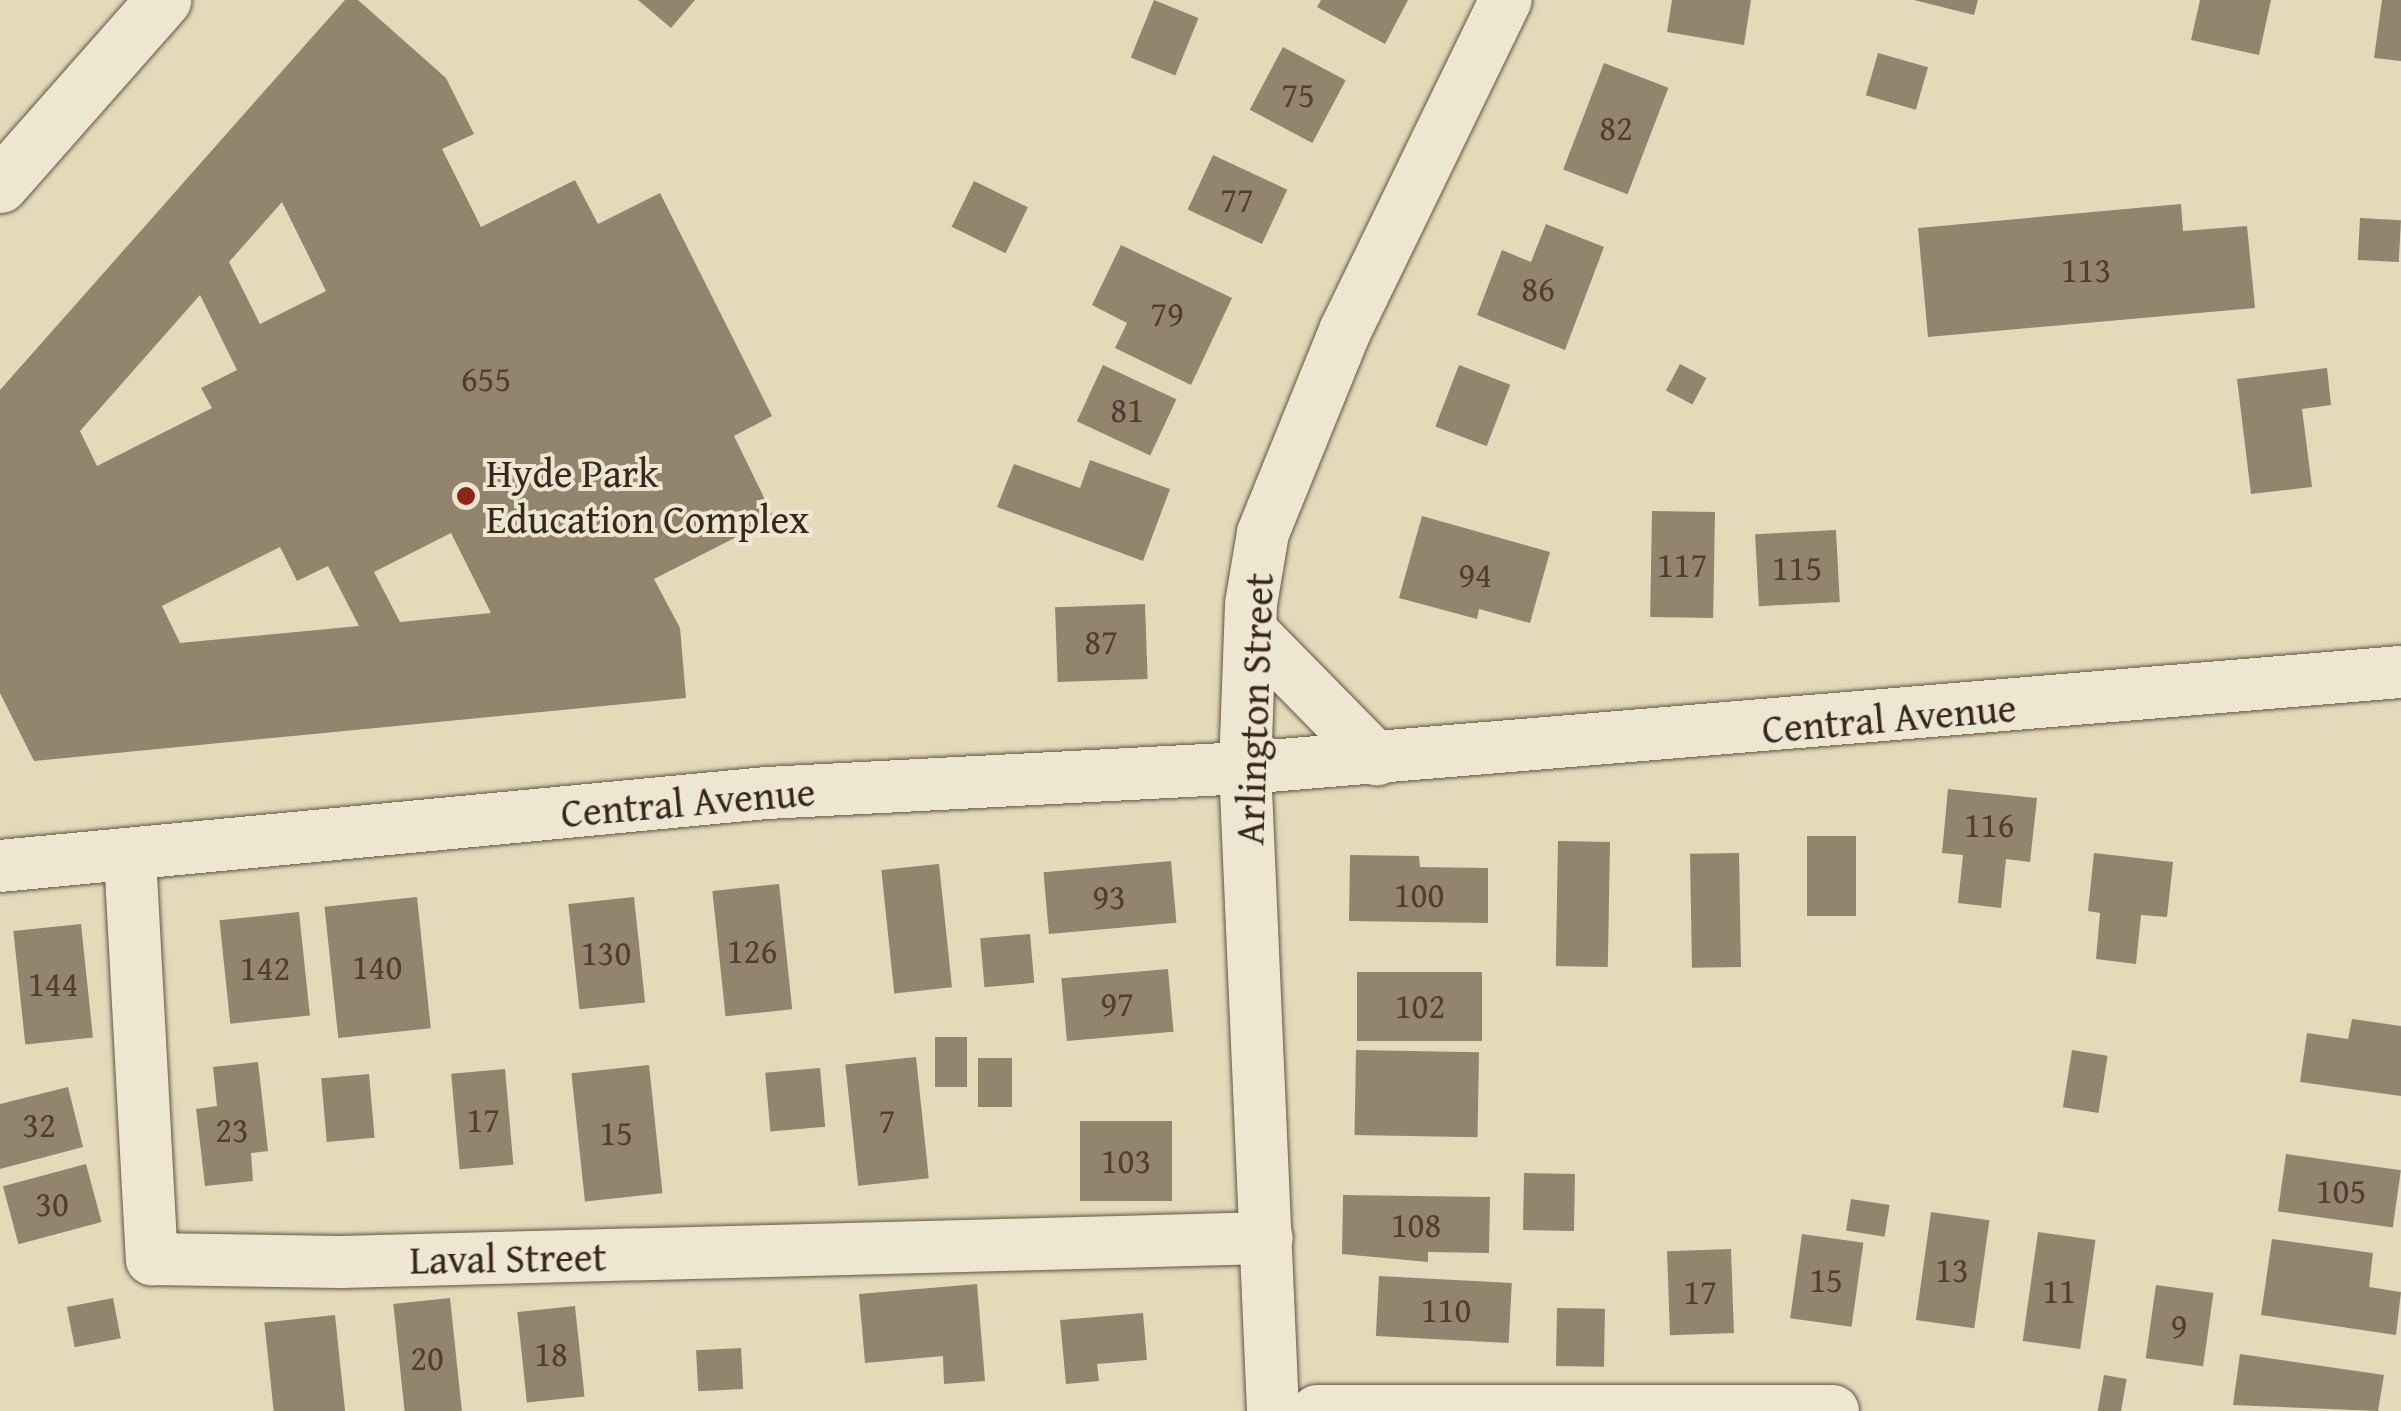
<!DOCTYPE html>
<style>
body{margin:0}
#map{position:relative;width:2401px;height:1411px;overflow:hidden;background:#e4dab9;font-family:"Gentium Book Plus",serif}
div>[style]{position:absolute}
.building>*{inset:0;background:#93846e;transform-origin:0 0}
.roads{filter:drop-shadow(0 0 2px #655344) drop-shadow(0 0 2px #655344)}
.minor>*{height:52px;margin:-26px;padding:0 26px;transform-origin:26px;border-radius:26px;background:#ede7d2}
.tertiary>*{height:55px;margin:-27.5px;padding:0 27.5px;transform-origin:27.5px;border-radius:27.5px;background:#ede7d2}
.dots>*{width:28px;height:28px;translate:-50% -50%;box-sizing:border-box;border:5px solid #ede7d2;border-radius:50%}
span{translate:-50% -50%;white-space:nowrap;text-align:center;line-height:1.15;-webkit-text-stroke:8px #ede7d2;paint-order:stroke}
.number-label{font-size:35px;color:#513e31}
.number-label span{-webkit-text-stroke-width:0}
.poi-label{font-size:40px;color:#3b261d}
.left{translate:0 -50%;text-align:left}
.street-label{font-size:40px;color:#3b261d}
</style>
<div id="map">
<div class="building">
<div style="clip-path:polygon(evenodd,345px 0,358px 0,446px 78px,474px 134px,442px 149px,481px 227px,575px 180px,598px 224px,660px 193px,772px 416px,734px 436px,774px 518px,654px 579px,680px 628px,686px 698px,34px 761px,0 693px,0 390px,345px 0,282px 202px,326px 291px,260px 324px,229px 262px,282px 202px,345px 0,200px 295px,237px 370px,201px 388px,212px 408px,97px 466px,80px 431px,200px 295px,345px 0,451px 533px,491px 613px,400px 622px,374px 572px,451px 533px,345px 0,280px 547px,297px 581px,328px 566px,359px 626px,180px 643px,162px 606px,280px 547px)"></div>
<div style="clip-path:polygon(638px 0,695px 0,671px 28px)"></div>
<div style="left:1154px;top:0;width:48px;height:62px;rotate:22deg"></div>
<div style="clip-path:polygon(1321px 0,1408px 0,1385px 44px,1317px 7px)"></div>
<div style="clip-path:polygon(1672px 0,1751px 0,1744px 45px,1667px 32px)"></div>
<div style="clip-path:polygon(1914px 0,1978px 0,1974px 15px)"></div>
<div style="clip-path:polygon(2200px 0,2271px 0,2259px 55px,2191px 40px)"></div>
<div style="clip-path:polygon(2382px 0,2401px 0,2401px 61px,2374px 58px)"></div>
<div style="left:1283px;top:47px;width:71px;height:71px;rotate:28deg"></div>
<div style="left:1878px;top:53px;width:52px;height:44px;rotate:16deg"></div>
<div style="left:1604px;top:63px;width:69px;height:114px;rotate:21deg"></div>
<div style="left:1213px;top:155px;width:82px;height:60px;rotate:25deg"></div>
<div style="left:974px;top:181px;width:60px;height:51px;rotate:26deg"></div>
<div style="clip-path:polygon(2181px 204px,2183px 231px,2247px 226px,2255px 308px,1928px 337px,1918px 228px)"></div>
<div style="left:2360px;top:218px;width:41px;height:42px;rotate:3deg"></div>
<div style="clip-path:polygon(1546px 224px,1604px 247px,1565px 350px,1477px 315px,1502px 250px,1531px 262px)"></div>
<div style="clip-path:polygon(1121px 245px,1232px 298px,1191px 385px,1115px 348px,1127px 323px,1092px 305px)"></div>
<div style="left:1680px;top:364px;width:30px;height:30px;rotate:28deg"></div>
<div style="left:1103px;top:365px;width:81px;height:62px;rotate:25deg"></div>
<div style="left:1459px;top:365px;width:55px;height:66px;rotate:21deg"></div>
<div style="clip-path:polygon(2327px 368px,2331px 405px,2302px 409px,2312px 487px,2251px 494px,2237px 379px)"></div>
<div style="clip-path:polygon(1090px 460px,1170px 489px,1143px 561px,997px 507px,1014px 464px,1080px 488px)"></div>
<div style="left:1652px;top:511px;width:63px;height:106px;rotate:1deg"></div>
<div style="clip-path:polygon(1422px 516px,1550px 552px,1530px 623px,1479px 609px,1477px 619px,1399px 598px)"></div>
<div style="left:1836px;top:530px;width:72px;height:81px;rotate:87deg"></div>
<div style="left:1145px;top:604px;width:75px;height:90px;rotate:88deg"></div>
<div style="clip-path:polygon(1948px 789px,2037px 798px,2030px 862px,2006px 859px,2001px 908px,1958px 903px,1963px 855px,1942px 853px)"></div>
<div style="left:1807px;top:836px;width:49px;height:80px"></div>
<div style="left:1558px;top:841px;width:52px;height:125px;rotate:1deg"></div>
<div style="left:1739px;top:853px;width:114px;height:49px;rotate:89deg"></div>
<div style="clip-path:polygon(2094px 853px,2173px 862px,2167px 917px,2141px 915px,2136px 964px,2096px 959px,2100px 913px,2088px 911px)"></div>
<div style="clip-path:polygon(1350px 855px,1419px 856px,1420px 867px,1488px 868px,1488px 923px,1349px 921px)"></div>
<div style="left:1171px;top:861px;width:62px;height:128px;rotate:85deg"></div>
<div style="left:939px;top:864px;width:124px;height:58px;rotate:84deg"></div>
<div style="left:779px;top:884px;width:126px;height:67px;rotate:84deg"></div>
<div style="left:417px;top:897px;width:132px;height:93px;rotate:84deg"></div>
<div style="left:634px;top:897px;width:106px;height:66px;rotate:84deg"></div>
<div style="left:299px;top:912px;width:104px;height:80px;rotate:84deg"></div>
<div style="left:81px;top:924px;width:114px;height:68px;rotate:84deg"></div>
<div style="left:1030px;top:934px;width:49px;height:50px;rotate:85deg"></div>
<div style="left:1168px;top:969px;width:63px;height:107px;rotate:85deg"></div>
<div style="left:1357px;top:972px;width:125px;height:69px"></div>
<div style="clip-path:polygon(2352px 1019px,2401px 1026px,2401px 1096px,2300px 1082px,2307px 1033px,2348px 1039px)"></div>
<div style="left:935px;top:1037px;width:32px;height:50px"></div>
<div style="left:1356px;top:1050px;width:123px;height:85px;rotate:1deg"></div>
<div style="left:2072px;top:1050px;width:36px;height:58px;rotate:9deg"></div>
<div style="left:916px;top:1057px;width:122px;height:71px;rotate:84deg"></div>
<div style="left:978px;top:1058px;width:34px;height:49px"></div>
<div style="clip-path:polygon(258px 1062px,268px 1151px,251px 1153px,253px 1181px,205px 1186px,196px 1109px,217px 1106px,213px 1067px)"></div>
<div style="left:649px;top:1065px;width:129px;height:78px;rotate:84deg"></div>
<div style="left:820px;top:1068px;width:59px;height:55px;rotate:85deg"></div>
<div style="left:505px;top:1069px;width:96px;height:54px;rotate:85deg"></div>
<div style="left:369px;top:1074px;width:64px;height:48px;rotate:85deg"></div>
<div style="clip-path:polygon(68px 1087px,83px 1147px,0 1169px,0 1104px)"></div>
<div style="left:1080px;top:1121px;width:92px;height:80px"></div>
<div style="left:2286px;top:1154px;width:116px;height:58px;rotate:8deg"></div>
<div style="left:86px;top:1164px;width:60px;height:86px;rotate:75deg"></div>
<div style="left:1524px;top:1173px;width:51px;height:57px;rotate:1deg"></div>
<div style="clip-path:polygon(1343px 1195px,1490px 1197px,1489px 1253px,1428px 1252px,1428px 1262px,1342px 1254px)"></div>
<div style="left:1851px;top:1199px;width:39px;height:32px;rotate:9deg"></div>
<div style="left:1931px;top:1212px;width:59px;height:109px;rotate:8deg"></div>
<div style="left:2038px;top:1232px;width:58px;height:110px;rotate:8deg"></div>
<div style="left:1802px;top:1234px;width:62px;height:85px;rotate:8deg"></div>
<div style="clip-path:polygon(2272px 1239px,2373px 1253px,2369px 1287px,2401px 1292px,2396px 1335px,2261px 1315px)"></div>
<div style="left:1731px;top:1249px;width:84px;height:64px;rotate:88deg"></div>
<div style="left:1379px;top:1276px;width:133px;height:60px;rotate:3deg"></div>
<div style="clip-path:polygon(977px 1284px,985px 1381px,944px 1384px,943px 1356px,865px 1363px,859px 1294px)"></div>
<div style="left:2156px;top:1285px;width:58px;height:74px;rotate:8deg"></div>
<div style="left:113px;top:1298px;width:41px;height:47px;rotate:79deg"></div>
<div style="left:450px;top:1298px;width:114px;height:57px;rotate:84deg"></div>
<div style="left:575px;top:1306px;width:91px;height:58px;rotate:84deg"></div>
<div style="left:1557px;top:1308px;width:48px;height:58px;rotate:1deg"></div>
<div style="clip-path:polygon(1143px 1313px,1147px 1360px,1097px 1364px,1099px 1381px,1066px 1384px,1060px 1320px)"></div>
<div style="left:335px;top:1315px;width:97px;height:71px;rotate:84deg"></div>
<div style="left:741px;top:1348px;width:41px;height:45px;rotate:87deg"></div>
<div style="clip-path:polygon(2240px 1354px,2384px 1375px,2378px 1411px,2233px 1405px)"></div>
<div style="left:2104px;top:1375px;width:23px;height:37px;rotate:10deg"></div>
</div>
<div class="roads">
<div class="minor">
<div style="left:1251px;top:631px;width:180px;rotate:45.5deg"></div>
<div style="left:130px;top:856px;width:404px;rotate:86.9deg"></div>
<div style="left:152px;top:1259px;width:189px;rotate:0.9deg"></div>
<div style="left:341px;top:1262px;width:926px;rotate:-1.48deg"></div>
<div style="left:0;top:866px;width:770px;rotate:-5.44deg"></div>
<div style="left:767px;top:793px;width:479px;rotate:-3deg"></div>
<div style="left:1245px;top:768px;width:1160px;rotate:-4.75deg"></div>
<div style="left:1273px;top:1411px;width:644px;rotate:-92.49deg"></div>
<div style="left:1245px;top:768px;width:164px;rotate:-87.9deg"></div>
<div style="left:1251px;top:604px;width:72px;rotate:-80.4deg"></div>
<div style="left:1263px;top:533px;width:218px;rotate:-67.9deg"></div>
<div style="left:1345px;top:331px;width:368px;rotate:-64.1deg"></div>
<div style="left:1317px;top:1411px;width:516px"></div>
</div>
<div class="tertiary">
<div style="left:0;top:185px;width:247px;rotate:-48.6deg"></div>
</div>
</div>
<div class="dots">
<div style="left:466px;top:496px;background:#8f2418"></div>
</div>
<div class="number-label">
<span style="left:1298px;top:95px">75</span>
<span style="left:1616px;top:128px">82</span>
<span style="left:1237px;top:200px">77</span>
<span style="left:2086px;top:270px">113</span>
<span style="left:1538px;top:289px">86</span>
<span style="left:1167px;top:314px">79</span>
<span style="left:486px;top:379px">655</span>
<span style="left:1127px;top:410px">81</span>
<span style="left:1682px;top:565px">117</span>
<span style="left:1797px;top:568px">115</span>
<span style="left:1475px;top:575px">94</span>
<span style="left:1101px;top:642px">87</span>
<span style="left:1989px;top:825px">116</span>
<span style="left:1419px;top:895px">100</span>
<span style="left:1109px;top:897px">93</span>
<span style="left:752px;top:951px">126</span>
<span style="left:606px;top:953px">130</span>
<span style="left:377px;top:967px">140</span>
<span style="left:265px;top:968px">142</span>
<span style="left:53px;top:984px">144</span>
<span style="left:1117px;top:1004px">97</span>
<span style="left:1420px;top:1006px">102</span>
<span style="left:483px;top:1120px">17</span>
<span style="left:887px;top:1121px">7</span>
<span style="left:39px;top:1125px">32</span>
<span style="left:232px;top:1130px">23</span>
<span style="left:616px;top:1133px">15</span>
<span style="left:1126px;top:1161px">103</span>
<span style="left:2341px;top:1191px">105</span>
<span style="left:52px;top:1204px">30</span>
<span style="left:1416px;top:1225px">108</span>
<span style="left:1952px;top:1270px">13</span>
<span style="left:1826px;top:1280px">15</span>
<span style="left:2059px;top:1291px">11</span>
<span style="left:1700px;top:1292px">17</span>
<span style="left:1446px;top:1310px">110</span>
<span style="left:2179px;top:1326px">9</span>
<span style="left:551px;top:1354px">18</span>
<span style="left:427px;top:1358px">20</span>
</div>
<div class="poi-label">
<span class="left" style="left:486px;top:496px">Hyde Park<br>Education Complex</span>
</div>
<div class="street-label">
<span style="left:1254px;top:709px;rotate:-88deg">Arlington Street</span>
<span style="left:1889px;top:718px;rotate:-5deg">Central Avenue</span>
<span style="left:688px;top:802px;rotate:-5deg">Central Avenue</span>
<span style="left:508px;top:1258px;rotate:-1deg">Laval Street</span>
</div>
</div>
